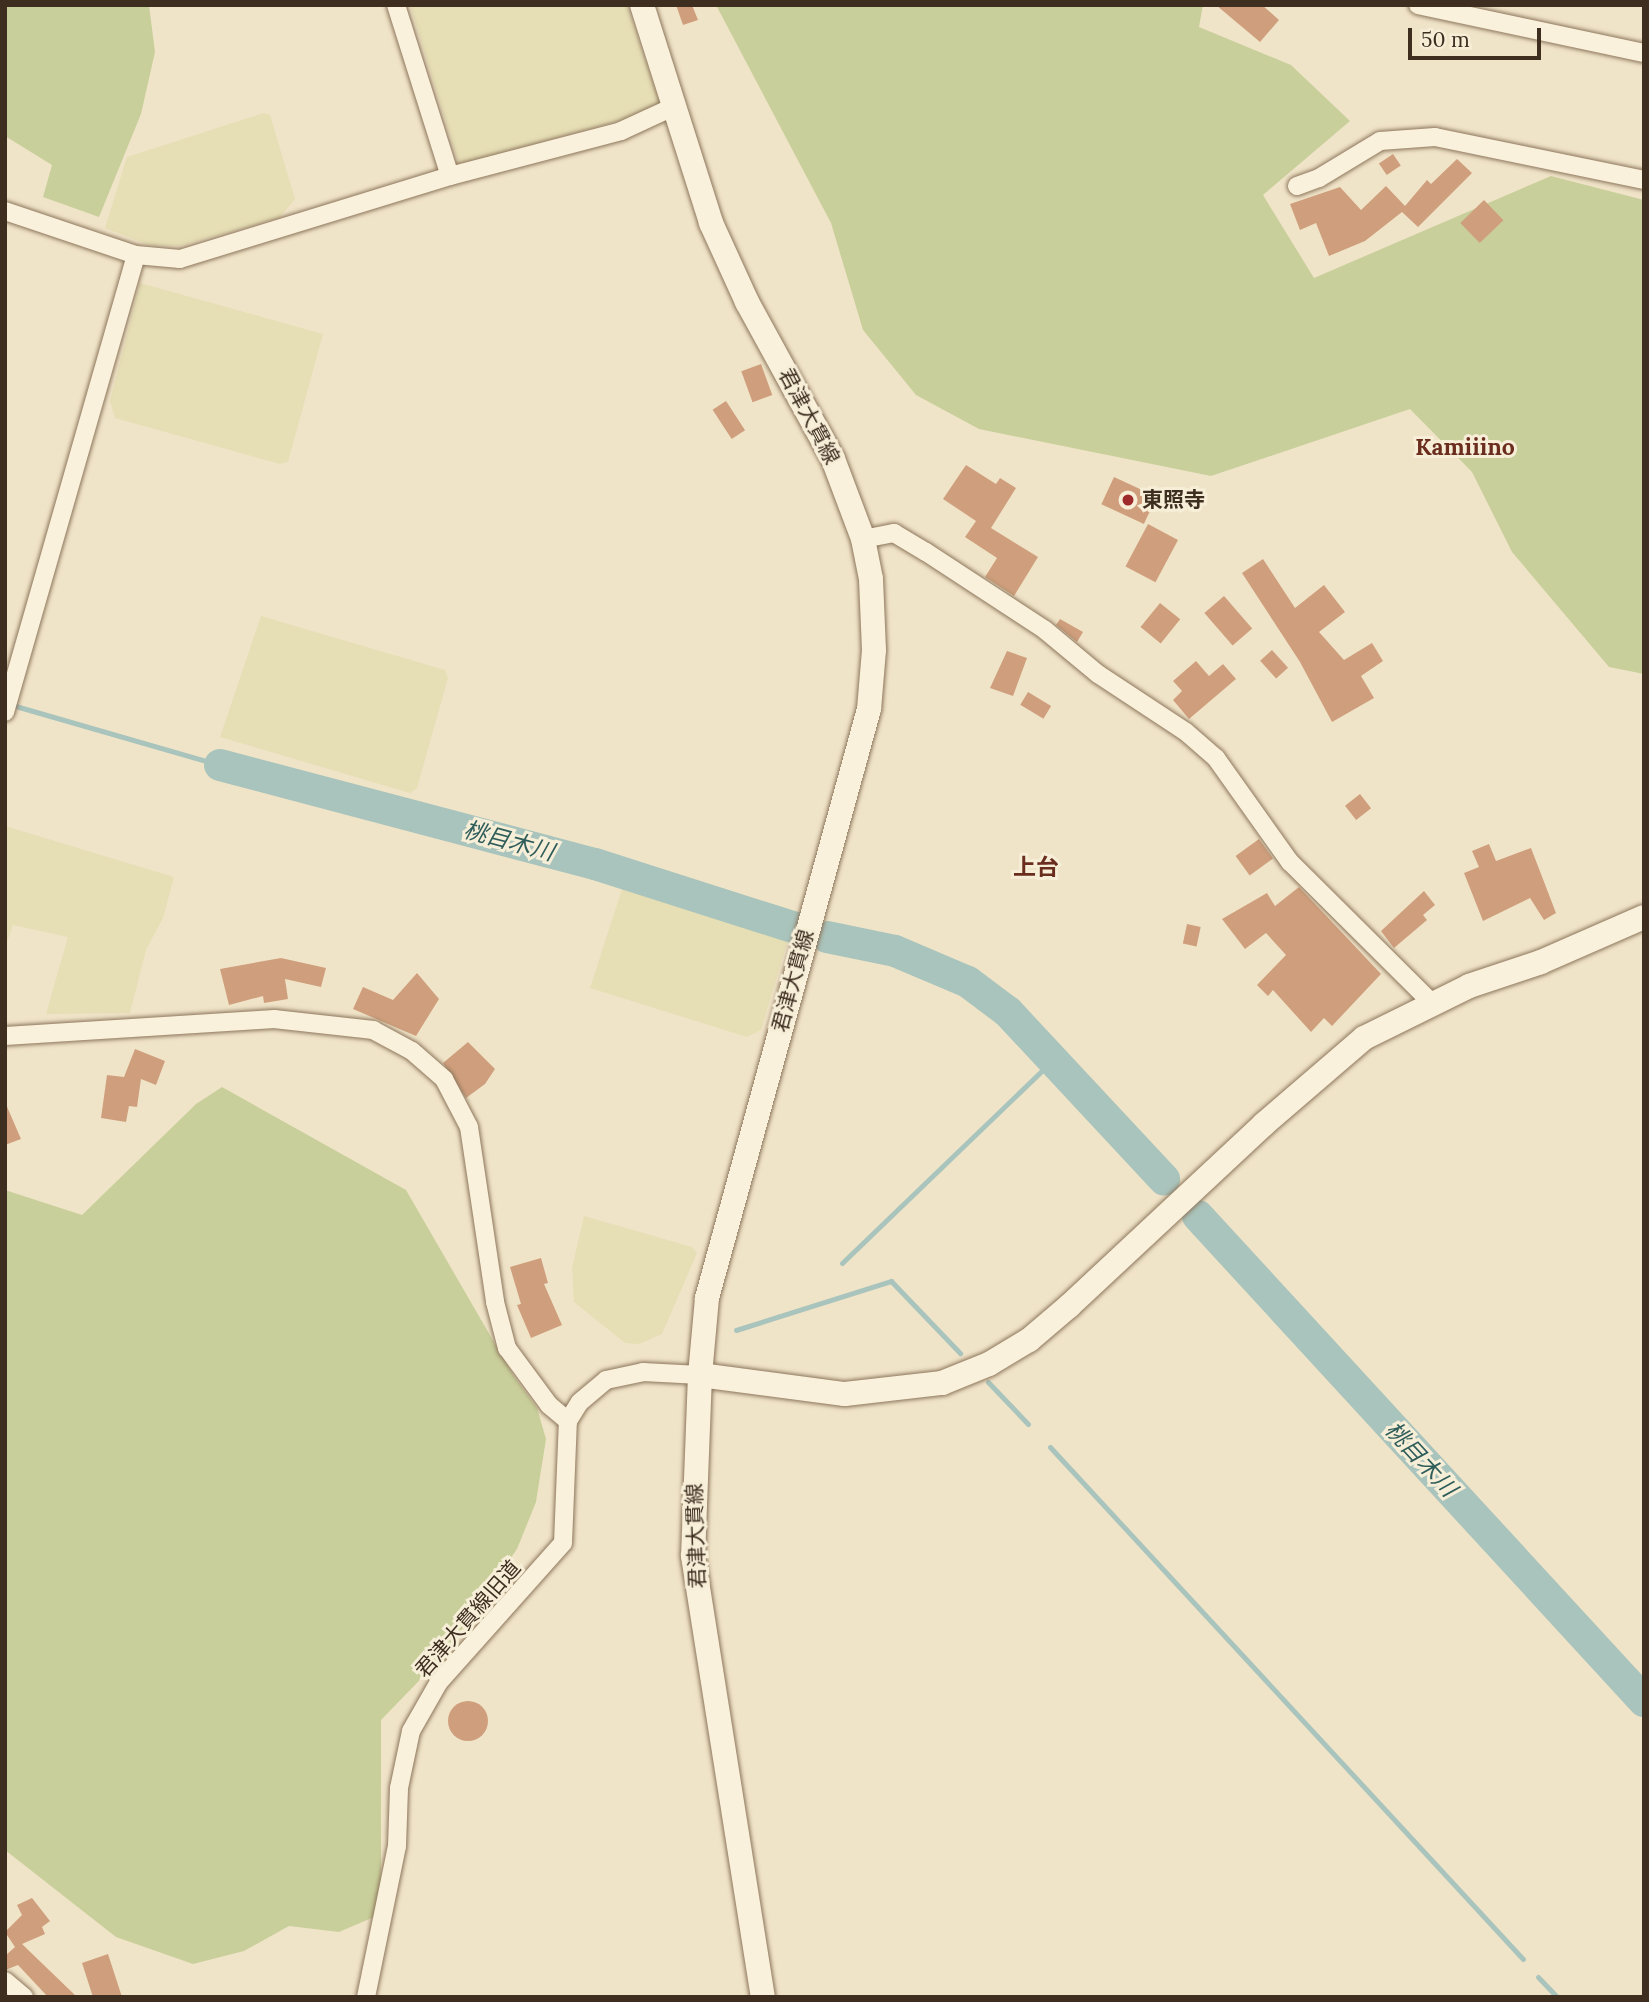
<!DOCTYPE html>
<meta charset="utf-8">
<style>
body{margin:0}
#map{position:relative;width:1649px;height:2002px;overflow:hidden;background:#f0e4c8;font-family:Lora,"Noto Sans JP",serif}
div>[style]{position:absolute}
.farmland>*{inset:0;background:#e6deb5}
.green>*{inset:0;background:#c9cf9b}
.stream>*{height:5px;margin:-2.5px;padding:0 2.5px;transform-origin:2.5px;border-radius:2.5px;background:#a9c4bc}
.river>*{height:32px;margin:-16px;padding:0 16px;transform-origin:16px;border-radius:16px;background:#a9c4bc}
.building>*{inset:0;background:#cf9f7d;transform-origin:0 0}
.round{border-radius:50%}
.roads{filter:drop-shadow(0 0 2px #8d765c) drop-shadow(0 0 2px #8d765c)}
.street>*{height:18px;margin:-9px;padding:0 9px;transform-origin:9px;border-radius:9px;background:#faf1dc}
.secondary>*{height:24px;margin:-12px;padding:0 12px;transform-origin:12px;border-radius:12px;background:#faf1dc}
.dots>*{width:19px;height:19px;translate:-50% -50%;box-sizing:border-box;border:4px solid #f7eed8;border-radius:50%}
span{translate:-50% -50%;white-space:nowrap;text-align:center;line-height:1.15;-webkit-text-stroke:6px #f7eed8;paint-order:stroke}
.street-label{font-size:21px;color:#3d2e20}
.poi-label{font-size:21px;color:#3d2e20;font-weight:700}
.left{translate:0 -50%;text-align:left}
.neighbourhood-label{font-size:23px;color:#6b2e1e;font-weight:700}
.water-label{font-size:23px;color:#2f5d5a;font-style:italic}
.frame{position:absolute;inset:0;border:7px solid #3d2e20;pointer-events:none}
.scale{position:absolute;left:1408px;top:28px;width:133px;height:32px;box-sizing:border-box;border:4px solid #3d2e20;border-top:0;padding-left:9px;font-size:21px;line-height:24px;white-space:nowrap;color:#3d2e20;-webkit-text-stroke:5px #f7eed8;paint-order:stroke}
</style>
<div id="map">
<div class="farmland">
<div style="clip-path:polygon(410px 5px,627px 5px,662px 109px,459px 165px)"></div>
<div style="clip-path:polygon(264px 113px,270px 115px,295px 199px,279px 218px,180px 246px,149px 245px,105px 228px,127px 157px)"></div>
<div style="clip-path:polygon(140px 283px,323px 334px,288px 462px,280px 464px,115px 418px,110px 401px)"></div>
<div style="clip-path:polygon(261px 616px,445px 670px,448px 678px,417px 788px,410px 793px,220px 737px)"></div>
<div style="clip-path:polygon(5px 826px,174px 877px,163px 918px,146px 950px,130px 1013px,46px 1014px,68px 937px,13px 925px,5px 948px)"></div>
<div style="clip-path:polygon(624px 883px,764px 925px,783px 936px,787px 943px,761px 1030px,747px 1037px,590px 988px)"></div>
<div style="clip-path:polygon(584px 1216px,692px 1247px,697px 1253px,662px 1334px,639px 1344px,625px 1343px,574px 1302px,572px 1268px)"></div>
</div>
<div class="green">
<div style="clip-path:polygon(5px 5px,149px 5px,155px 52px,141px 114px,99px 217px,43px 197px,52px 165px,5px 136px)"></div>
<div style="clip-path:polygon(716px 5px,1203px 5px,1199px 27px,1291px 65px,1350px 121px,1263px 195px,1314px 278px,1551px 176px,1644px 200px,1644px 674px,1609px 667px,1512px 552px,1472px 472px,1410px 409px,1211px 476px,979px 429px,916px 395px,863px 330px,831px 223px)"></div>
<div style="clip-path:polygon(222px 1087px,406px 1190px,513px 1375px,537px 1408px,546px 1439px,536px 1502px,517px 1549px,444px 1655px,381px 1720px,381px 1914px,339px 1932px,289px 1926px,244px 1951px,193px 1964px,116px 1937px,5px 1850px,5px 1190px,82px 1215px,196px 1104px)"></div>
</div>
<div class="stream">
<div style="left:12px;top:705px;width:216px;rotate:16.1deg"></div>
<div style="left:842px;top:1263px;width:293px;rotate:-43.9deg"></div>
<div style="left:736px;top:1330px;width:163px;rotate:-17.5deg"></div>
<div style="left:891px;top:1281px;width:100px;rotate:46.2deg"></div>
<div style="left:988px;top:1382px;width:58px;rotate:46.4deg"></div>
<div style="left:1050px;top:1447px;width:697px;rotate:47.27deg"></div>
<div style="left:1538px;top:1977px;width:28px;rotate:46deg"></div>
</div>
<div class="river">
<div style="left:220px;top:765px;width:388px;rotate:14.8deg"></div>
<div style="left:595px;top:864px;width:210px;rotate:17.7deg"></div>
<div style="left:827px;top:937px;width:69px;rotate:11.6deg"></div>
<div style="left:895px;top:951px;width:79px;rotate:23deg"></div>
<div style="left:968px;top:982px;width:50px;rotate:36.9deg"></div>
<div style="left:1008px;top:1012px;width:229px;rotate:47deg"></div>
<div style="left:1198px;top:1216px;width:659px;rotate:47.4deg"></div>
</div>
<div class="building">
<div style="clip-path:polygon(676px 5px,692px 5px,698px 20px,683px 25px)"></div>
<div style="clip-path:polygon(1216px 5px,1262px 5px,1279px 20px,1260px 42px)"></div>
<div style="left:1393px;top:154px;width:14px;height:17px;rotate:56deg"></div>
<div style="clip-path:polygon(1457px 159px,1472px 173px,1418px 227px,1402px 212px,1365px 241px,1329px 256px,1316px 223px,1300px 230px,1290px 204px,1340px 187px,1361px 210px,1386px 186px,1405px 206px,1427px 180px,1431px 184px)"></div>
<div style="left:1484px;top:200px;width:28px;height:33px;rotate:46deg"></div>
<div style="left:761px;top:364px;width:33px;height:21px;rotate:70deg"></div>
<div style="left:726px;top:401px;width:35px;height:16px;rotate:57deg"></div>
<div style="clip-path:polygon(966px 465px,996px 484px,1000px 478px,1016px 488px,991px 528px,1038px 557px,1014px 596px,985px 577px,997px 558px,965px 537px,976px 521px,943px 499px)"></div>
<div style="left:1114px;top:477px;width:47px;height:30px;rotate:25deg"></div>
<div style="left:1148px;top:524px;width:34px;height:48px;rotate:28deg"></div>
<div style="clip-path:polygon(1263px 559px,1295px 608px,1324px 585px,1345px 612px,1319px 632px,1344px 660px,1372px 643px,1383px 661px,1361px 676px,1374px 698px,1332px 722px,1300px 662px,1242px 573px)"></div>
<div style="left:1224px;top:596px;width:43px;height:26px;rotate:49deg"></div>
<div style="left:1160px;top:603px;width:26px;height:31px;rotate:39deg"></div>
<div style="clip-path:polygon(1060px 619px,1083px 632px,1077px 642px,1056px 625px)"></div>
<div style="left:1272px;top:650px;width:24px;height:16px;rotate:48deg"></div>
<div style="clip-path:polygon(1007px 651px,1027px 658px,1013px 696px,990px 688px)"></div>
<div style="clip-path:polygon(1196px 661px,1209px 676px,1223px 664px,1236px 679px,1189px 719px,1173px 700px,1182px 691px,1173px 681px)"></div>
<div style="left:1028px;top:692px;width:27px;height:15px;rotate:31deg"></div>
<div style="left:1360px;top:794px;width:18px;height:19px;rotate:52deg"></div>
<div style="left:1259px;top:839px;width:24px;height:29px;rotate:54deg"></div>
<div style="clip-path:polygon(1489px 844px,1496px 861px,1531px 848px,1556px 913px,1544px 920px,1530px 898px,1483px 921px,1464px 873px,1479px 867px,1472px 851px)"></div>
<div style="clip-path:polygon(1299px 887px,1381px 974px,1332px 1026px,1324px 1018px,1311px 1032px,1273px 990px,1268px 996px,1257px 985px,1286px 955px,1266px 933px,1245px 949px,1222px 919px,1267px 893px,1275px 906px)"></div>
<div style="clip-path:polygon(1424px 891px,1435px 905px,1423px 915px,1427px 920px,1394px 948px,1381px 931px)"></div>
<div style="left:1187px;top:924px;width:14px;height:20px;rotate:12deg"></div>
<div style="clip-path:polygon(281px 958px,326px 968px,321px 987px,285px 979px,288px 999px,264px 1003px,263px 996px,229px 1005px,220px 969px)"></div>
<div style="clip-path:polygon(417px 973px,439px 999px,416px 1036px,353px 1009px,363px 987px,393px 1000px)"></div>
<div style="clip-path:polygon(468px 1042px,495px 1069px,485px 1084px,466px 1098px,443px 1063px)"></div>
<div style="clip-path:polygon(135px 1049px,165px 1061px,156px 1085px,141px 1079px,137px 1107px,129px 1106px,126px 1122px,101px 1118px,107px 1075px,124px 1077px)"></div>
<div style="clip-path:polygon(5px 1102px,21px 1139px,5px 1145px)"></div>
<div style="clip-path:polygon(541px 1258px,548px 1283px,544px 1284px,562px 1325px,531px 1338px,517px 1305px,521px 1304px,510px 1267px)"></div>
<div class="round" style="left:448px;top:1701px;width:40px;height:40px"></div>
<div style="clip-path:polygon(32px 1898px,50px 1921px,42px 1927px,45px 1934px,22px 1944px,77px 1997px,48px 1997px,18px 1965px,5px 1970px,5px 1956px,15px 1947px,5px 1932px,22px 1915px,17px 1905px)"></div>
<div style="clip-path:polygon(108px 1954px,122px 1997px,93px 1997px,82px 1963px)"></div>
</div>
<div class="roads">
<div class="street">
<div style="left:396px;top:5px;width:179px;rotate:72.5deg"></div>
<div style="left:1418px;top:5px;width:231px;rotate:12deg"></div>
<div style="left:1297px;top:186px;width:23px;rotate:-20deg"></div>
<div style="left:1319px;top:178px;width:71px;rotate:-31.2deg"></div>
<div style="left:1380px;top:141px;width:55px;rotate:-4.2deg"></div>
<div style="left:1435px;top:137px;width:213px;rotate:11.6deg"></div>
<div style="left:5px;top:211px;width:138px;rotate:18.6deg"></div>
<div style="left:136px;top:255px;width:44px;rotate:5.2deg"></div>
<div style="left:180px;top:259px;width:282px;rotate:-17.1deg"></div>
<div style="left:450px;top:176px;width:177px;rotate:-14.7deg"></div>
<div style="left:621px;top:131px;width:57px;rotate:-24.8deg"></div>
<div style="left:863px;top:539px;width:32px;rotate:-11deg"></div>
<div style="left:894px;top:533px;width:37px;rotate:31deg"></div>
<div style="left:926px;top:552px;width:142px;rotate:33.2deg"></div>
<div style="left:1045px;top:630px;width:69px;rotate:39.7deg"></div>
<div style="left:1098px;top:674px;width:105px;rotate:33.4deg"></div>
<div style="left:1186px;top:732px;width:40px;rotate:41deg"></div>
<div style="left:1216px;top:758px;width:128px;rotate:54.6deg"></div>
<div style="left:1290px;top:862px;width:199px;rotate:44.8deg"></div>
<div style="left:5px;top:712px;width:475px;rotate:-74deg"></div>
<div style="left:5px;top:1036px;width:270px;rotate:-3.6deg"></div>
<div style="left:274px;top:1019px;width:100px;rotate:6.3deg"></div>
<div style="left:373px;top:1030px;width:44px;rotate:28.3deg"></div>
<div style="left:412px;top:1051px;width:43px;rotate:41.2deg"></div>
<div style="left:444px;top:1079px;width:54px;rotate:62.5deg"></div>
<div style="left:469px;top:1127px;width:177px;rotate:81.5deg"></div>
<div style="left:495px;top:1302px;width:48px;rotate:75.4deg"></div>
<div style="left:507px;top:1348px;width:71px;rotate:53.6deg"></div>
<div style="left:549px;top:1405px;width:25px;rotate:40deg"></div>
<div style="left:5px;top:1981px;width:25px;rotate:40deg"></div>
<div style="left:366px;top:1997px;width:154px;rotate:-78.4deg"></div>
<div style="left:397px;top:1846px;width:58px;rotate:-88deg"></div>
<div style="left:399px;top:1788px;width:58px;rotate:-78.1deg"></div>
<div style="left:411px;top:1731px;width:56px;rotate:-60.3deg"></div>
<div style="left:439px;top:1682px;width:186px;rotate:-48.3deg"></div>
<div style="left:563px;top:1543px;width:122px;rotate:-87.7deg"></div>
<div style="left:568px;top:1421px;width:22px;rotate:-58deg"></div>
<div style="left:580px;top:1402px;width:34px;rotate:-40deg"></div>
<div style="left:606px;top:1380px;width:38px;rotate:-12deg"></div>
<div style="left:643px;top:1372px;width:57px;rotate:3deg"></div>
</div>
<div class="secondary">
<div style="left:642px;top:5px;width:229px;rotate:72.4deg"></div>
<div style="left:711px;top:223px;width:87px;rotate:65.5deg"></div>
<div style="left:747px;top:302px;width:179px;rotate:61.3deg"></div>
<div style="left:833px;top:459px;width:85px;rotate:69.4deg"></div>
<div style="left:863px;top:539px;width:41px;rotate:78.7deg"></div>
<div style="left:871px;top:579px;width:71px;rotate:87.6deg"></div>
<div style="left:874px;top:650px;width:59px;rotate:94.8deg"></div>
<div style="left:869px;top:709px;width:611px;rotate:105.38deg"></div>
<div style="left:707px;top:1298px;width:77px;rotate:95.2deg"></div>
<div style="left:700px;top:1375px;width:181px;rotate:92.2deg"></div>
<div style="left:693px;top:1556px;width:447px;rotate:81deg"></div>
<div style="left:700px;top:1375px;width:146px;rotate:7.5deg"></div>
<div style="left:845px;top:1394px;width:98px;rotate:-6.5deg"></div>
<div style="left:942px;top:1383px;width:51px;rotate:-22deg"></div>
<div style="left:989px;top:1364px;width:47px;rotate:-31deg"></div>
<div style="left:1029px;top:1340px;width:52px;rotate:-40.4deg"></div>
<div style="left:1069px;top:1306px;width:267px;rotate:-43deg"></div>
<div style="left:1264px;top:1124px;width:132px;rotate:-40.7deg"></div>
<div style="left:1364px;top:1038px;width:117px;rotate:-26.3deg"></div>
<div style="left:1469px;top:986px;width:76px;rotate:-18.4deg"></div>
<div style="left:1541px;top:962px;width:112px;rotate:-23.6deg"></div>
</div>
</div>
<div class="dots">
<div style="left:1128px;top:500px;background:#9e2a2b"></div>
</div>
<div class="street-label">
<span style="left:809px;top:416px;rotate:62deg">君津大貫線</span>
<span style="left:793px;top:981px;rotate:-75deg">君津大貫線</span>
<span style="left:696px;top:1536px;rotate:-92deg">君津大貫線</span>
<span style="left:468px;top:1619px;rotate:-49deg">君津大貫線旧道</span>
</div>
<div class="poi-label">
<span class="left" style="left:1142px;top:500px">東照寺</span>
</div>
<div class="neighbourhood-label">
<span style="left:1465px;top:447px">Kamiiino</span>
<span style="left:1036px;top:867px">上台</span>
</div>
<div class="water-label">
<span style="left:509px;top:841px;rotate:15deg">桃目木川</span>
<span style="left:1421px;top:1459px;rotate:47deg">桃目木川</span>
</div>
<div class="frame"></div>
<div class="scale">50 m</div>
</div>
